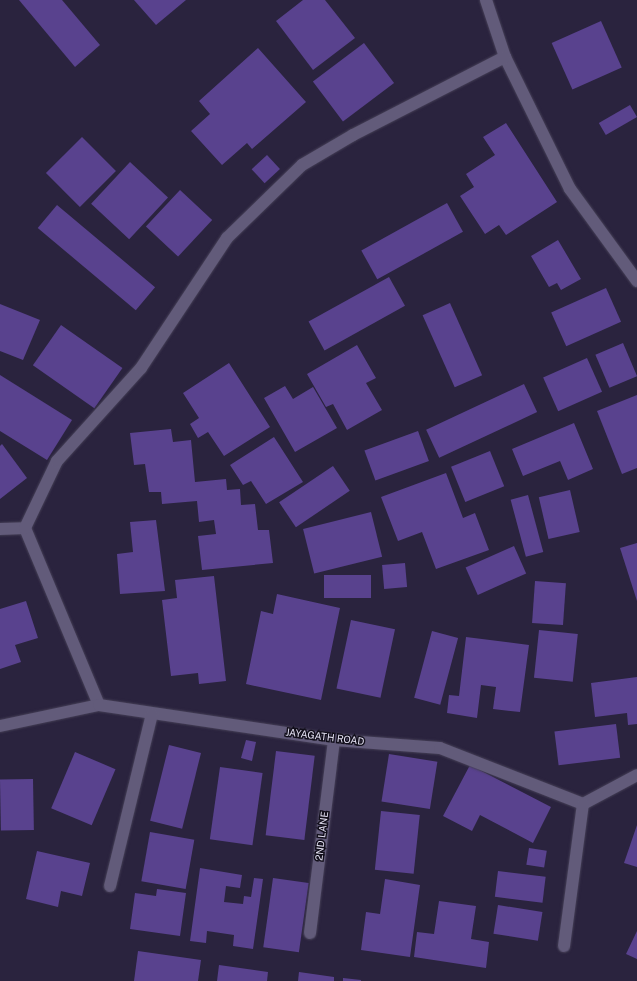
<!DOCTYPE html>
<style>
body{margin:0}
#map{position:relative;width:637px;height:981px;overflow:hidden;background:#2a233e;font-family:"Public Sans",sans-serif}
div>[style]{position:absolute}
.building>*{inset:0;background:#59428e;transform-origin:0 0}
.roads{filter:drop-shadow(0 0 1px #453f56) drop-shadow(0 0 1px #453f56)}
.minor>*{height:12px;margin:-6px;padding:0 6px;transform-origin:6px;border-radius:6px;background:#625b7a}
span{translate:-50% -50%;white-space:nowrap;text-align:center;line-height:1.15;-webkit-text-stroke:3px #120f1b;paint-order:stroke}
.street-label{font-size:10px;color:#e4e1f3}
</style>
<div id="map">
<div class="building">
<div style="clip-path:polygon(19px 0,62px 0,100px 45px,75px 67px)"></div>
<div style="clip-path:polygon(134px 0,186px 0,156px 25px)"></div>
<div style="clip-path:polygon(303px 0,325px 0,355px 38px,313px 70px,276px 21px)"></div>
<div style="left:601px;top:21px;width:51px;height:54px;rotate:66deg"></div>
<div style="left:364px;top:43px;width:50px;height:64px;rotate:53deg"></div>
<div style="clip-path:polygon(258px 48px,306px 102px,252px 149px,247px 143px,222px 165px,191px 131px,210px 114px,199px 101px)"></div>
<div style="left:630px;top:105px;width:14px;height:36px;rotate:60deg"></div>
<div style="clip-path:polygon(506px 123px,557px 202px,506px 235px,499px 225px,485px 234px,460px 196px,474px 187px,466px 174px,495px 155px,483px 137px)"></div>
<div style="left:82px;top:137px;width:48px;height:51px;rotate:45deg"></div>
<div style="left:267px;top:155px;width:19px;height:21px;rotate:47deg"></div>
<div style="left:130px;top:162px;width:52px;height:57px;rotate:43deg"></div>
<div style="left:180px;top:190px;width:44px;height:50px;rotate:43deg"></div>
<div style="left:447px;top:203px;width:33px;height:98px;rotate:61deg"></div>
<div style="left:57px;top:205px;width:128px;height:30px;rotate:40deg"></div>
<div style="clip-path:polygon(558px 240px,581px 279px,561px 290px,557px 283px,549px 287px,531px 256px)"></div>
<div style="left:389px;top:277px;width:33px;height:92px;rotate:61deg"></div>
<div style="left:606px;top:288px;width:37px;height:60px;rotate:66deg"></div>
<div style="left:450px;top:303px;width:79px;height:30px;rotate:66deg"></div>
<div style="clip-path:polygon(0 304px,40px 320px,23px 360px,0 351px)"></div>
<div style="left:61px;top:325px;width:75px;height:49px;rotate:35deg"></div>
<div style="left:623px;top:343px;width:36px;height:30px;rotate:67deg"></div>
<div style="clip-path:polygon(357px 345px,376px 378px,366px 383px,382px 410px,347px 430px,333px 404px,326px 407px,307px 374px)"></div>
<div style="left:587px;top:358px;width:37px;height:48px;rotate:66deg"></div>
<div style="clip-path:polygon(229px 363px,270px 427px,224px 456px,208px 432px,198px 438px,190px 424px,199px 418px,183px 393px)"></div>
<div style="clip-path:polygon(0 375px,72px 420px,47px 460px,0 431px)"></div>
<div style="left:524px;top:384px;width:31px;height:108px;rotate:65deg"></div>
<div style="clip-path:polygon(285px 386px,293px 399px,313px 387px,337px 428px,295px 452px,264px 398px)"></div>
<div style="clip-path:polygon(637px 395px,637px 468px,622px 474px,597px 411px)"></div>
<div style="clip-path:polygon(574px 423px,593px 469px,568px 480px,560px 461px,523px 476px,512px 449px)"></div>
<div style="clip-path:polygon(171px 429px,173px 442px,191px 440px,195px 482px,226px 479px,227px 490px,240px 489px,241px 505px,255px 504px,258px 530px,269px 530px,273px 563px,202px 570px,198px 536px,216px 534px,214px 520px,199px 522px,197px 501px,162px 504px,161px 492px,149px 492px,145px 464px,134px 465px,130px 433px)"></div>
<div style="left:418px;top:431px;width:32px;height:57px;rotate:70deg"></div>
<div style="clip-path:polygon(274px 437px,303px 482px,266px 504px,251px 481px,243px 485px,230px 465px)"></div>
<div style="clip-path:polygon(2px 444px,27px 478px,0 499px,0 446px)"></div>
<div style="left:490px;top:451px;width:38px;height:42px;rotate:68deg"></div>
<div style="left:333px;top:466px;width:30px;height:65px;rotate:56deg"></div>
<div style="clip-path:polygon(446px 473px,463px 518px,475px 513px,489px 550px,436px 569px,422px 532px,398px 541px,381px 497px)"></div>
<div style="left:570px;top:490px;width:43px;height:32px;rotate:77deg"></div>
<div style="left:528px;top:495px;width:59px;height:18px;rotate:75deg"></div>
<div style="left:371px;top:512px;width:46px;height:70px;rotate:76deg"></div>
<div style="clip-path:polygon(156px 520px,165px 591px,120px 594px,117px 554px,133px 552px,130px 522px)"></div>
<div style="clip-path:polygon(637px 543px,637px 601px,620px 548px)"></div>
<div style="left:514px;top:546px;width:30px;height:53px;rotate:66deg"></div>
<div style="left:405px;top:563px;width:24px;height:23px;rotate:85deg"></div>
<div style="left:324px;top:575px;width:47px;height:23px"></div>
<div style="clip-path:polygon(214px 576px,226px 681px,199px 684px,198px 673px,171px 676px,162px 600px,177px 598px,175px 580px)"></div>
<div style="left:535px;top:581px;width:31px;height:42px;rotate:4deg"></div>
<div style="clip-path:polygon(277px 594px,340px 608px,321px 700px,246px 684px,261px 611px,273px 614px)"></div>
<div style="clip-path:polygon(26px 601px,38px 638px,15px 645px,21px 662px,0 669px,0 609px)"></div>
<div style="left:351px;top:620px;width:45px;height:70px;rotate:12deg"></div>
<div style="left:539px;top:630px;width:39px;height:48px;rotate:6deg"></div>
<div style="left:432px;top:631px;width:27px;height:69px;rotate:15deg"></div>
<div style="clip-path:polygon(466px 637px,529px 645px,520px 712px,493px 709px,496px 687px,481px 685px,477px 718px,447px 713px,449px 695px,459px 696px)"></div>
<div style="clip-path:polygon(637px 677px,637px 724px,628px 725px,627px 713px,595px 717px,591px 683px)"></div>
<div style="left:616px;top:724px;width:34px;height:62px;rotate:83deg"></div>
<div style="clip-path:polygon(246px 740px,256px 742px,252px 761px,241px 758px)"></div>
<div style="left:169px;top:745px;width:33px;height:78px;rotate:14deg"></div>
<div style="left:276px;top:751px;width:39px;height:85px;rotate:7deg"></div>
<div style="left:75px;top:752px;width:44px;height:61px;rotate:23deg"></div>
<div style="left:389px;top:754px;width:49px;height:48px;rotate:9deg"></div>
<div style="clip-path:polygon(470px 765px,551px 807px,533px 843px,480px 815px,472px 831px,443px 816px)"></div>
<div style="left:220px;top:767px;width:43px;height:73px;rotate:8deg"></div>
<div style="left:33px;top:779px;width:51px;height:33px;rotate:89deg"></div>
<div style="left:381px;top:811px;width:39px;height:59px;rotate:6deg"></div>
<div style="clip-path:polygon(637px 825px,637px 867px,624px 863px)"></div>
<div style="left:150px;top:832px;width:45px;height:50px;rotate:10deg"></div>
<div style="left:529px;top:848px;width:18px;height:17px;rotate:9deg"></div>
<div style="clip-path:polygon(37px 851px,90px 863px,82px 896px,61px 891px,58px 907px,26px 899px)"></div>
<div style="clip-path:polygon(200px 868px,242px 875px,240px 888px,226px 886px,224px 902px,243px 904px,244px 896px,251px 897px,254px 878px,263px 879px,253px 949px,233px 946px,234px 935px,207px 931px,206px 943px,190px 941px)"></div>
<div style="left:498px;top:871px;width:48px;height:26px;rotate:7deg"></div>
<div style="left:273px;top:878px;width:36px;height:70px;rotate:8deg"></div>
<div style="clip-path:polygon(385px 879px,420px 885px,410px 957px,361px 950px,366px 912px,380px 914px)"></div>
<div style="clip-path:polygon(157px 889px,186px 893px,180px 936px,130px 929px,135px 893px,156px 896px)"></div>
<div style="clip-path:polygon(439px 901px,476px 906px,471px 939px,489px 942px,486px 968px,414px 957px,417px 932px,434px 934px)"></div>
<div style="left:498px;top:905px;width:45px;height:29px;rotate:9deg"></div>
<div style="clip-path:polygon(637px 931px,637px 959px,626px 954px)"></div>
<div style="clip-path:polygon(138px 951px,201px 960px,198px 981px,134px 981px)"></div>
<div style="clip-path:polygon(219px 965px,268px 972px,267px 981px,217px 981px)"></div>
<div style="clip-path:polygon(299px 972px,334px 977px,334px 981px,298px 981px)"></div>
<div style="clip-path:polygon(343px 978px,361px 980px,361px 981px,343px 981px)"></div>
</div>
<div class="roads">
<div class="minor">
<div style="left:486px;top:0;width:60px;rotate:71.6deg"></div>
<div style="left:505px;top:57px;width:147px;rotate:63.8deg"></div>
<div style="left:570px;top:189px;width:114px;rotate:53.9deg"></div>
<div style="left:0;top:529px;width:25px;rotate:-2deg"></div>
<div style="left:99px;top:705px;width:192px;rotate:-112.7deg"></div>
<div style="left:25px;top:528px;width:74px;rotate:-64.5deg"></div>
<div style="left:57px;top:461px;width:125px;rotate:-47.9deg"></div>
<div style="left:141px;top:368px;width:156px;rotate:-56.5deg"></div>
<div style="left:227px;top:238px;width:105px;rotate:-44.2deg"></div>
<div style="left:302px;top:165px;width:59px;rotate:-30.5deg"></div>
<div style="left:353px;top:135px;width:171px;rotate:-27.2deg"></div>
<div style="left:0;top:726px;width:101px;rotate:-12deg"></div>
<div style="left:99px;top:705px;width:238px;rotate:8.5deg"></div>
<div style="left:334px;top:740px;width:106px;rotate:4.3deg"></div>
<div style="left:440px;top:748px;width:154px;rotate:21.4deg"></div>
<div style="left:583px;top:804px;width:61px;rotate:-28.2deg"></div>
<div style="left:110px;top:886px;width:177px;rotate:-76.3deg"></div>
<div style="left:310px;top:933px;width:194px;rotate:-82.9deg"></div>
<div style="left:564px;top:946px;width:143px;rotate:-82.4deg"></div>
</div>
</div>
<div class="street-label">
<span style="left:325px;top:737px;rotate:7deg">JAYAGATH ROAD</span>
<span style="left:322px;top:836px;rotate:-83deg">2ND LANE</span>
</div>
</div>
